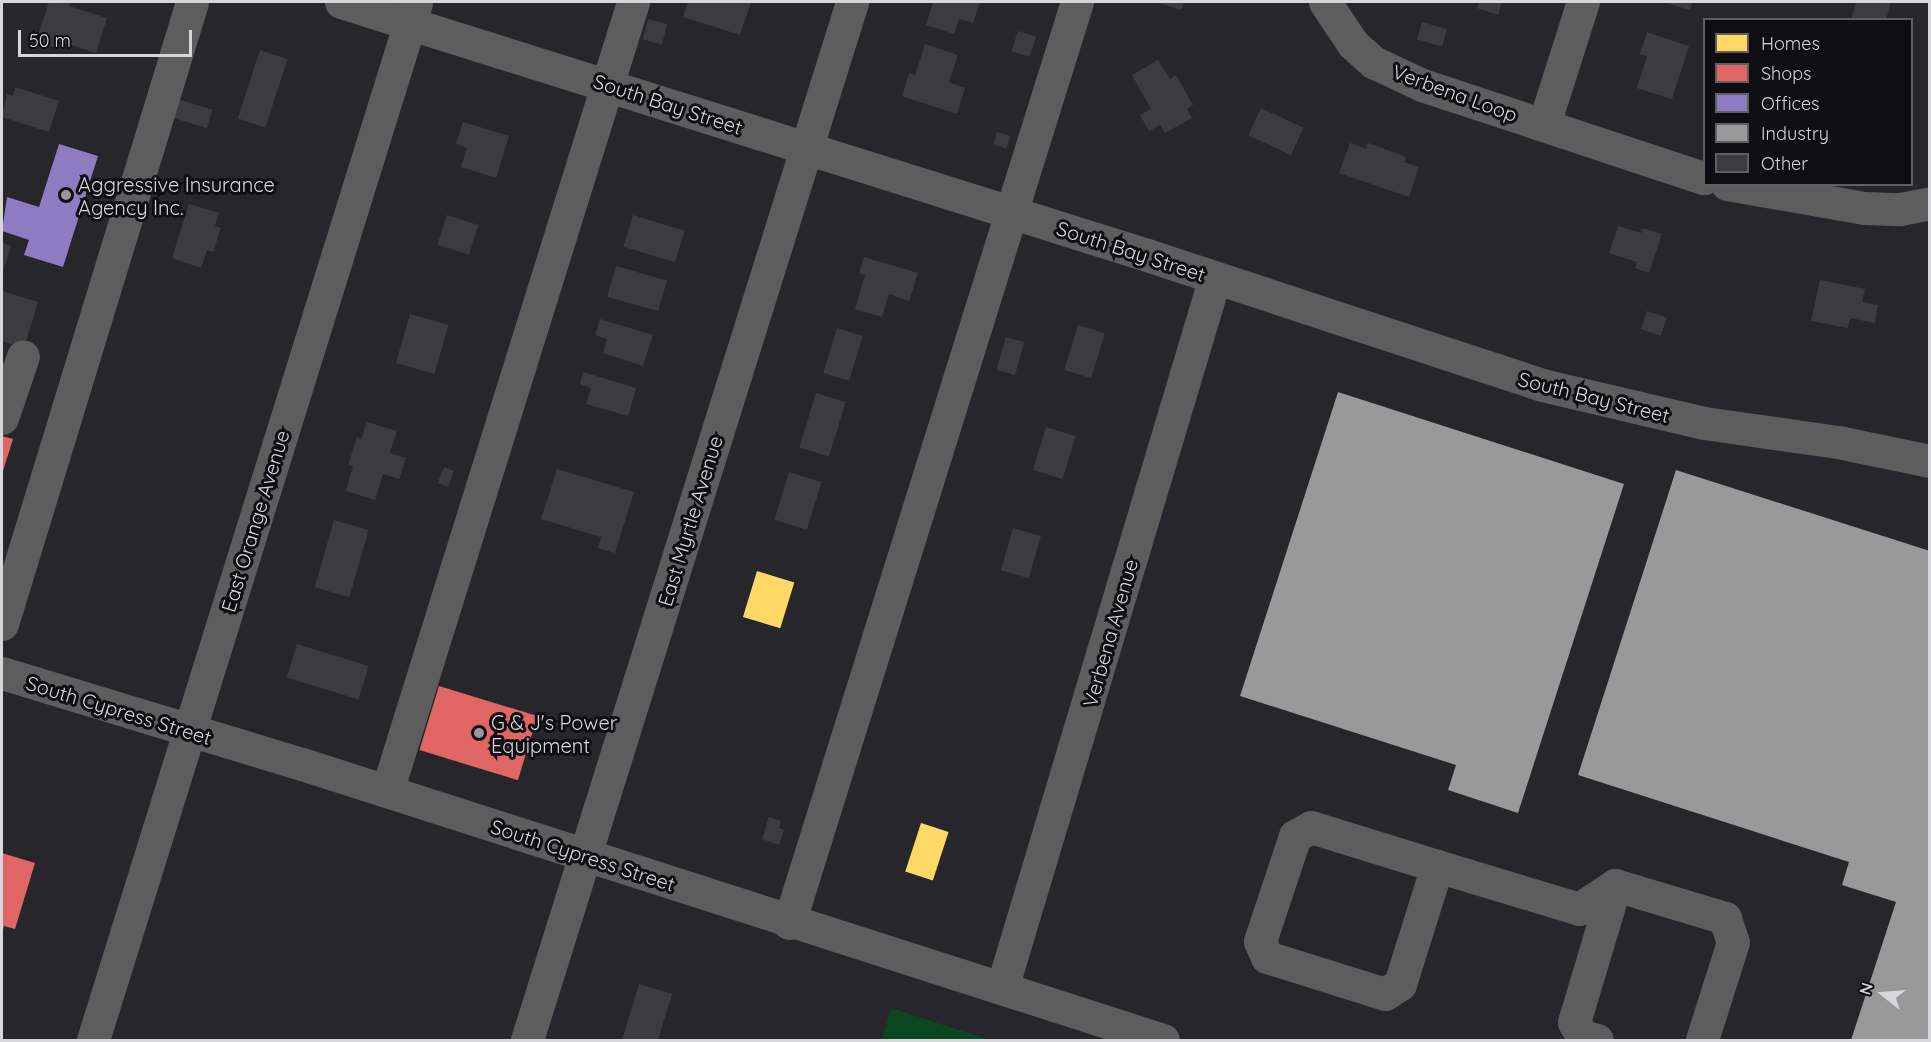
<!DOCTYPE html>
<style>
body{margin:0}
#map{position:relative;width:1931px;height:1042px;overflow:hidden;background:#27262b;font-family:Quicksand,sans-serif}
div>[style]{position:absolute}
.green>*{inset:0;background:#0a4721}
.homes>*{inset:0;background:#ffd966;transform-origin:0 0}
.shops>*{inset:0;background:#e06666;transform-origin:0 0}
.offices>*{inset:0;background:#8e7cc3}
.industry>*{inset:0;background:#999}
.building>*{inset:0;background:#3c3c3f;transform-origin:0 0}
.minor>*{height:33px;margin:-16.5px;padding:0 16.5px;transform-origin:16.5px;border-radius:16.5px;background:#5d5d5e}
.dots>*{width:16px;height:16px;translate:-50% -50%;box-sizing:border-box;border:3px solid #0f0e12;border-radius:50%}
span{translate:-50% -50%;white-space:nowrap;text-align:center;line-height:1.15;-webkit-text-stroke:6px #0f0e12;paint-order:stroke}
.street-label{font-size:20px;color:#d7d6db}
.poi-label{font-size:20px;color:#d7d6db}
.left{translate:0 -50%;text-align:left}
.frame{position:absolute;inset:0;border:3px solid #d7d6db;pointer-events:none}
.legend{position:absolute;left:1703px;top:18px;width:210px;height:168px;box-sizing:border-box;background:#0f0e12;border:2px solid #5f5e62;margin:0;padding:8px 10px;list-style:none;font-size:18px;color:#d7d6db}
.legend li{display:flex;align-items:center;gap:12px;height:30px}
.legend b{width:30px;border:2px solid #5f5e62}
.north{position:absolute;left:1853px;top:964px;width:60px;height:60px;-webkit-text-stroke:4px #0f0e12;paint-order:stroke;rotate:287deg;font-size:16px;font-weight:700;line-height:24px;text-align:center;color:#d7d6db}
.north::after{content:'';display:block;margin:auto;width:21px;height:27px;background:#d7d6db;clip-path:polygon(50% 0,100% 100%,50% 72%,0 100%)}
.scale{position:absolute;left:18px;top:30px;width:174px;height:27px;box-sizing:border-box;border:3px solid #d7d6db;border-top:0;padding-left:8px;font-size:18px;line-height:21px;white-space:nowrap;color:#d7d6db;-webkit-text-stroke:4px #0f0e12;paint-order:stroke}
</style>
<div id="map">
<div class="green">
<div style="clip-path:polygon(891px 1008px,990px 1040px,882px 1040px)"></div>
</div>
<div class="homes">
<div style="left:757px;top:571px;width:39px;height:48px;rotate:17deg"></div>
<div style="left:921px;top:823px;width:29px;height:51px;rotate:18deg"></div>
</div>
<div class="shops">
<div style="clip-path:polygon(2px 436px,13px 439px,2px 474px)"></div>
<div style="left:439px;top:686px;width:103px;height:67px;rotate:17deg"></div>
<div style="clip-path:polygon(2px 853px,35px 863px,15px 929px,4px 926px,2px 933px)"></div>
</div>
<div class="offices">
<div style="clip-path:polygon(59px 144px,98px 156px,63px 267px,24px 255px,29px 240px,2px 231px,7px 197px,39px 207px)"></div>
</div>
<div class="industry">
<div style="clip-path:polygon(1338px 392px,1624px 484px,1518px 813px,1448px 790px,1456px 765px,1240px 696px)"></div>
<div style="clip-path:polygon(1676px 470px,1930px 551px,1930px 1040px,1851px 1040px,1896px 902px,1842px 885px,1849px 862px,1578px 775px)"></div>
</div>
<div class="building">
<div style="clip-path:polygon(49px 2px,70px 2px,69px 6px,107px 18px,96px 53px,59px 41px,57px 48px,36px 41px)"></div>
<div style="clip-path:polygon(688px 2px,751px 2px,740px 35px,683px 17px)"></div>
<div style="clip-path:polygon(933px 2px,980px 2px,973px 23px,959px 19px,954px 34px,926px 25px)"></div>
<div style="clip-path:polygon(1156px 2px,1184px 2px,1181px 10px)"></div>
<div style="clip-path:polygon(1479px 2px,1502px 2px,1498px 15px,1477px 8px)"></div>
<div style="clip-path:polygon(1663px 2px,1692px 2px,1690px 10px)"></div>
<div style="clip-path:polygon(1856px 2px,1891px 2px,1886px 20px,1851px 20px)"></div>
<div style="left:648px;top:19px;width:20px;height:21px;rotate:15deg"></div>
<div style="left:1422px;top:22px;width:26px;height:18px;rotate:16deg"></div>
<div style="left:1018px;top:31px;width:19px;height:21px;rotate:18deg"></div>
<div style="clip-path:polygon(1647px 32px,1689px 46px,1672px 99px,1637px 88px,1647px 56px,1640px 54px)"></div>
<div style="clip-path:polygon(925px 44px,958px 55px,949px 82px,965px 88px,957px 114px,902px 96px,909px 73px,915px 75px)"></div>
<div style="left:260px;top:50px;width:29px;height:72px;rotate:18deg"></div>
<div style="clip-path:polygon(1158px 60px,1170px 79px,1176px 75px,1193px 105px,1187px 109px,1192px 118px,1165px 133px,1160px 125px,1149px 131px,1140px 115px,1151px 109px,1132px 75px)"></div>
<div style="clip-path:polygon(15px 87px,59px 101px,49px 132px,2px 117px,7px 94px,13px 96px)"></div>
<div style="left:177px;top:99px;width:37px;height:19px;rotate:17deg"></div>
<div style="left:1261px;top:108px;width:47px;height:30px;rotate:25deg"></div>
<div style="clip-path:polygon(463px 122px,509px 136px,496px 178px,461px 167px,467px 148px,456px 144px)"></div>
<div style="left:997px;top:132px;width:14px;height:13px;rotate:17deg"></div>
<div style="clip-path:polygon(1350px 143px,1366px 149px,1368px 143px,1406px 157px,1404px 162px,1419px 167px,1409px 197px,1339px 173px)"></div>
<div style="clip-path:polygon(189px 204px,219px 213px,215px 226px,221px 228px,213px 252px,207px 250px,201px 268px,172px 258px)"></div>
<div style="left:447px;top:215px;width:33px;height:31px;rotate:18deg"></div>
<div style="left:633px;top:215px;width:54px;height:33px;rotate:17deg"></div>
<div style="clip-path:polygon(1618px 226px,1641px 233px,1643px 228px,1662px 234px,1649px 273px,1635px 268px,1637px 262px,1609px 253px)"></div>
<div style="clip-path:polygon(2px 243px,11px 246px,2px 274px)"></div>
<div style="clip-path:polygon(864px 257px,918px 273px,909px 301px,889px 294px,882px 317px,855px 309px,865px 275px,859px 273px)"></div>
<div style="left:616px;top:266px;width:53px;height:32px;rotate:16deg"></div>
<div style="clip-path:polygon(1820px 280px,1865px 289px,1862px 302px,1878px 305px,1875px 323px,1850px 318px,1848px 328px,1811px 321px)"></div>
<div style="clip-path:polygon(2px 291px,38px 302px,24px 348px,2px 341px)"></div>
<div style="left:1647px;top:311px;width:21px;height:19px;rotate:19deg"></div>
<div style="left:410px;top:314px;width:40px;height:51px;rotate:16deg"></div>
<div style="clip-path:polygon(600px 319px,653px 335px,643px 366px,603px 353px,607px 339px,595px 335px)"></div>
<div style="left:1078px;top:325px;width:28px;height:47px;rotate:17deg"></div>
<div style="left:837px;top:328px;width:27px;height:47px;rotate:17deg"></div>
<div style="left:1006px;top:337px;width:19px;height:34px;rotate:16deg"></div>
<div style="clip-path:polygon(583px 372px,636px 388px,628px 416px,586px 404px,591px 388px,580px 384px)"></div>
<div style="left:816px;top:393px;width:31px;height:57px;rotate:17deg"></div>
<div style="clip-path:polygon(367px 422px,397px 431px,390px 453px,406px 458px,399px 479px,383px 474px,375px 500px,346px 491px,353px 466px,348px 465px,357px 437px,361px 439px)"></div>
<div style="left:1046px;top:427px;width:31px;height:45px;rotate:17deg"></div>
<div style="left:444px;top:467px;width:11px;height:17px;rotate:22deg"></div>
<div style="clip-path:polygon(557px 469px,634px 492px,615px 553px,598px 548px,601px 537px,541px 519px)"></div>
<div style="left:789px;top:472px;width:34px;height:50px;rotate:17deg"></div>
<div style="left:334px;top:520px;width:36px;height:70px;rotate:16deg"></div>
<div style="left:1013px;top:528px;width:29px;height:44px;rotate:16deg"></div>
<div style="left:297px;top:644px;width:75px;height:35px;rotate:17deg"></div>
<div style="clip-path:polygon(769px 817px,781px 821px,779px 828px,784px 830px,779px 845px,762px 839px)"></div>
<div style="clip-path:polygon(639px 984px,672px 994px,658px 1040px,622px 1040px)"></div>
</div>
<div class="minor">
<div style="left:341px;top:2px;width:845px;rotate:17.43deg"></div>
<div style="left:1147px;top:255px;width:416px;rotate:18.2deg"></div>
<div style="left:1542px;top:385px;width:166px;rotate:13.2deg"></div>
<div style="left:1704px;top:423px;width:135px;rotate:8.1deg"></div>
<div style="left:1838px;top:442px;width:94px;rotate:11.7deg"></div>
<div style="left:1325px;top:2px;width:50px;rotate:56.3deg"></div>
<div style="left:1353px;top:44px;width:27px;rotate:42deg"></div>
<div style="left:1373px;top:62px;width:54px;rotate:25.1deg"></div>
<div style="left:1422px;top:85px;width:297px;rotate:18.3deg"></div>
<div style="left:1544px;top:124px;width:128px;rotate:-72.3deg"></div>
<div style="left:1727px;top:184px;width:139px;rotate:9.9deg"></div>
<div style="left:1864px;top:208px;width:36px;rotate:2deg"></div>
<div style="left:1900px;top:209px;width:31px;rotate:-11deg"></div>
<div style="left:2px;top:418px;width:65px;rotate:-71.3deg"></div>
<div style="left:2px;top:624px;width:650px;rotate:-73.01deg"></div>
<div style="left:2px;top:673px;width:313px;rotate:16.9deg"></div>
<div style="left:302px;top:764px;width:904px;rotate:17.77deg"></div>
<div style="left:387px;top:791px;width:826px;rotate:-72.68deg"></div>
<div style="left:1437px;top:866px;width:124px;rotate:107.4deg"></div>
<div style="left:1400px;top:984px;width:18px;rotate:146deg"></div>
<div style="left:1385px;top:994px;width:124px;rotate:-162.6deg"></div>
<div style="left:1267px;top:957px;width:17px;rotate:-114deg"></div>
<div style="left:1260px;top:941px;width:111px;rotate:-71.6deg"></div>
<div style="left:1295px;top:836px;width:18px;rotate:-29deg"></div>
<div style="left:1311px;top:827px;width:132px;rotate:17.2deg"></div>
<div style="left:1437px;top:866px;width:148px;rotate:16.8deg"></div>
<div style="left:1579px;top:909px;width:43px;rotate:-33.7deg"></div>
<div style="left:1615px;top:885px;width:115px;rotate:16.7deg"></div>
<div style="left:1725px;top:918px;width:25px;rotate:72deg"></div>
<div style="left:1733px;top:942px;width:103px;rotate:107.6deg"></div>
<div style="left:789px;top:923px;width:965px;rotate:-72.64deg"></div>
<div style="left:1002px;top:988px;width:742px;rotate:-73.32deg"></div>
<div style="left:93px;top:1040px;width:1086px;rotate:-72.7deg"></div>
<div style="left:527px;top:1040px;width:1088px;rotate:-72.61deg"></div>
<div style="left:1597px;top:1040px;width:16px;rotate:-165deg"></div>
<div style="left:1582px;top:1036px;width:16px;rotate:-120deg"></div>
<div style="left:1574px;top:1022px;width:143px;rotate:-73.3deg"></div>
</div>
<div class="dots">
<div style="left:66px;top:195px;background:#99989d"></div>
<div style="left:479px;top:733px;background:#99989d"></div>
</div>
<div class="street-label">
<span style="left:1455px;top:93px;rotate:20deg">Verbena Loop</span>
<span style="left:668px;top:104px;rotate:18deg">South Bay Street</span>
<span style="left:1131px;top:251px;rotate:18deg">South Bay Street</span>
<span style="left:1594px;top:397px;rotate:14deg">South Bay Street</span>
<span style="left:255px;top:521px;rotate:-73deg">East Orange Avenue</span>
<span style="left:690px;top:521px;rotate:-73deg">East Myrtle Avenue</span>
<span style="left:1110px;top:633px;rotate:-74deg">Verbena Avenue</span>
<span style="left:119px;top:710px;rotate:17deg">South Cypress Street</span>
<span style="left:583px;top:855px;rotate:18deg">South Cypress Street</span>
</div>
<div class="poi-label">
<span class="left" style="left:78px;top:196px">Aggressive Insurance<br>Agency Inc.</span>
<span class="left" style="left:491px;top:734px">G &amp; J's Power<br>Equipment</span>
</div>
<div class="frame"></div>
<ul class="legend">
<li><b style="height:16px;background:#ffd966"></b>Homes</li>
<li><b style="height:16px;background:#e06666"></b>Shops</li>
<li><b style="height:16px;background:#8e7cc3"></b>Offices</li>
<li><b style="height:16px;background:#999"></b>Industry</li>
<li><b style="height:16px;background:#3c3c3f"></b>Other</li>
</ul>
<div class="north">N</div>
<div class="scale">50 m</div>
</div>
